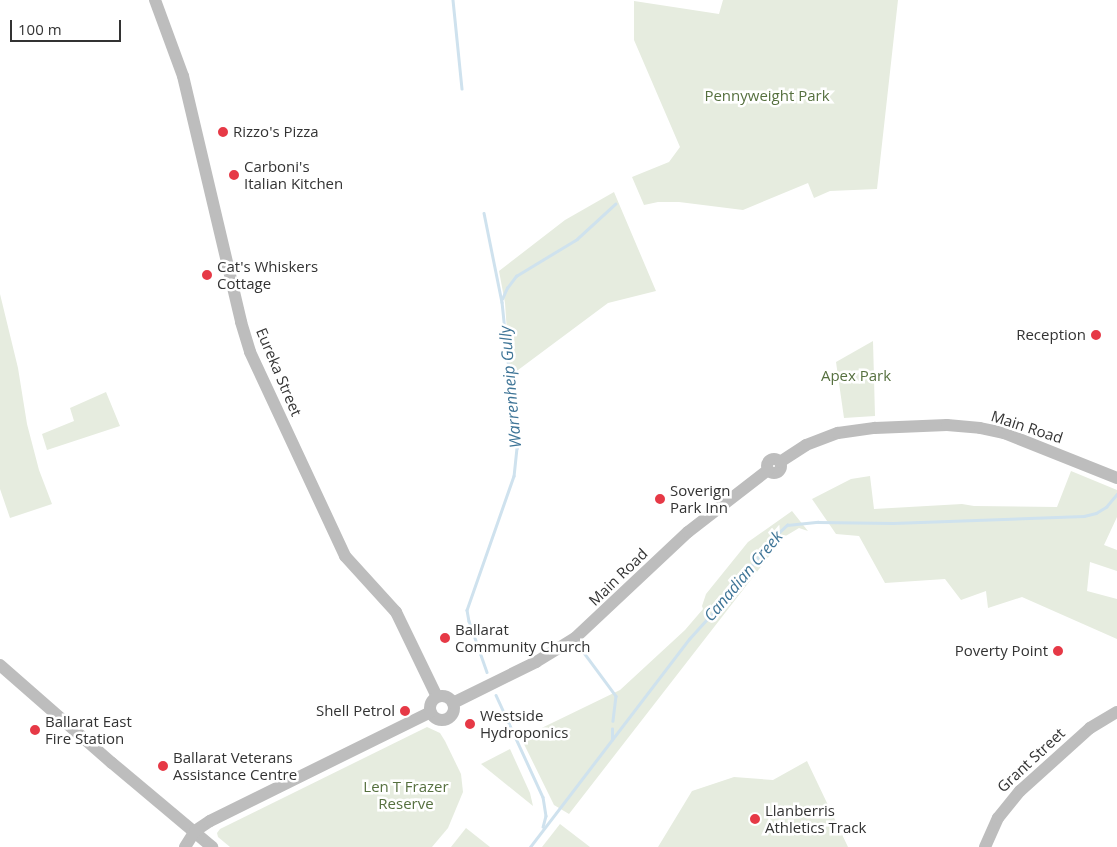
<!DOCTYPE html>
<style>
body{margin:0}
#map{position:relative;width:1117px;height:847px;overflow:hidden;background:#fff;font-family:"Open Sans",sans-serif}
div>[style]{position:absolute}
.green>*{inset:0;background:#e6ecdf}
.stream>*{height:2.5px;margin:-1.25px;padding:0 1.25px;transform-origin:1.25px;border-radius:1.25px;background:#cfe2ee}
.secondary>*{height:12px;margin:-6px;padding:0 6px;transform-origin:6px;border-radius:6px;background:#bdbdbd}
.secondary>.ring{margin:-6px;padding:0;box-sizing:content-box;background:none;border:12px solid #bdbdbd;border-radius:50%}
.dots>*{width:14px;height:14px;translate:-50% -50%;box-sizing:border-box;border:2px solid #fff;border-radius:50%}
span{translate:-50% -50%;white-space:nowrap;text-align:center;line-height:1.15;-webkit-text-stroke:5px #fff;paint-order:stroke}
.park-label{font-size:15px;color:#56703f}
.poi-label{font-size:15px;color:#333}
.left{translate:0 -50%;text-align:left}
.right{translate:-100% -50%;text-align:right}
.street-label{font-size:15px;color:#333}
.water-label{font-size:16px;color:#3f7597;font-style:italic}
.scale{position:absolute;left:10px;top:20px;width:111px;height:22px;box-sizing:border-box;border:2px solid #333;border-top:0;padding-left:6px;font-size:15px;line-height:18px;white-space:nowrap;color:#333;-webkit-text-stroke:4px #fff;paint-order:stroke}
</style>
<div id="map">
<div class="green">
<div style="clip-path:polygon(723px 0,898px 0,877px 189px,830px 191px,814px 198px,808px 183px,743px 210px,679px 202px,658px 202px,644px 205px,632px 177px,669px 162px,680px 147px,634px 40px,634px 1px,719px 14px)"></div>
<div style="clip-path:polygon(614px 192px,656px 291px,608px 303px,510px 376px,505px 303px,499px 271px,565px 220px)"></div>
<div style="clip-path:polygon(0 294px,18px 368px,27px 424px,39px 470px,52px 504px,10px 518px,0 489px)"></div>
<div style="clip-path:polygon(873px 341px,875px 416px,844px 418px,836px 362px)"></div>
<div style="clip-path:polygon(106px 392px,120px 426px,47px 450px,42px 434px,74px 421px,70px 408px)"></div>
<div style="clip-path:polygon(1071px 471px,1117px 490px,1117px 517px,1104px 545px,1117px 550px,1117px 571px,1090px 562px,1087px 591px,1117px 599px,1117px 639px,1022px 597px,988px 608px,986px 591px,961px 600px,945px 579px,885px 583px,859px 536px,836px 534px,812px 499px,851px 479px,870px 476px,874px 509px,962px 504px,974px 506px,1057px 507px)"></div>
<div style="clip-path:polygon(792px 511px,808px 531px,799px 528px,784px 537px,569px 814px,554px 805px,521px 738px,620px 690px,685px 630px,703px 609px,702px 606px,706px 594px,748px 542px)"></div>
<div style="clip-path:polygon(427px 727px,440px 733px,445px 741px,461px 774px,463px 792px,448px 828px,432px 847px,230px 847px,218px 837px,217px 833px,220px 829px)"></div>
<div style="clip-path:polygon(510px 749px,530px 793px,533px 806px,481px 764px)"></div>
<div style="clip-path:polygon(807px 761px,848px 847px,658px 847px,692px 791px,734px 777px,773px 780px)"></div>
<div style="clip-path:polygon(560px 824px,590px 847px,542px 847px)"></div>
<div style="clip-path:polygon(466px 828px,490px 847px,451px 847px)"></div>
</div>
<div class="stream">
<div style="left:453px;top:0;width:89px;rotate:84.2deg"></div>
<div style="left:484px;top:213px;width:91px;rotate:78.6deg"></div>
<div style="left:502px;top:302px;width:147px;rotate:84.1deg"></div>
<div style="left:517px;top:448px;width:28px;rotate:96deg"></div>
<div style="left:514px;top:476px;width:142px;rotate:109.3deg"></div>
<div style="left:467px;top:610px;width:11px;rotate:80deg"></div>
<div style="left:469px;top:621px;width:54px;rotate:70.6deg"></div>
<div style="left:502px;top:299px;width:12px;rotate:-66deg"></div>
<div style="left:507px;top:288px;width:15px;rotate:-53deg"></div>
<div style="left:516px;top:276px;width:71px;rotate:-31.2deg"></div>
<div style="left:577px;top:239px;width:52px;rotate:-42.6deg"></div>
<div style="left:582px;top:650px;width:57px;rotate:53.5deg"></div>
<div style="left:616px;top:696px;width:25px;rotate:97deg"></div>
<div style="left:496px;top:695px;width:112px;rotate:65.3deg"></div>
<div style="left:543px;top:797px;width:19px;rotate:81deg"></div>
<div style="left:546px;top:816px;width:11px;rotate:105deg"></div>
<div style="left:612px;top:740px;width:11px;rotate:-90deg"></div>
<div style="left:530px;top:847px;width:262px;rotate:-52.6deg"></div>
<div style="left:689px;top:639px;width:55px;rotate:-47.9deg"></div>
<div style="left:726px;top:598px;width:78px;rotate:-51.8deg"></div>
<div style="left:774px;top:537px;width:18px;rotate:-43deg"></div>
<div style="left:787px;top:525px;width:31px;rotate:-6deg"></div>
<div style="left:818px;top:522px;width:75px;rotate:0.8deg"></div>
<div style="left:893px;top:523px;width:191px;rotate:-2.1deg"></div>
<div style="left:1084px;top:516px;width:12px;rotate:-14deg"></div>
<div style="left:1096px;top:513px;width:12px;rotate:-31deg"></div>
<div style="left:1106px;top:507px;width:17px;rotate:-50deg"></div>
</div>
<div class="secondary">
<div style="left:155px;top:0;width:81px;rotate:69.8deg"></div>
<div style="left:183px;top:76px;width:253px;rotate:76.7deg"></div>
<div style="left:241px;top:322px;width:31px;rotate:73deg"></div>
<div style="left:250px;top:352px;width:225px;rotate:65deg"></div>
<div style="left:345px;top:556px;width:76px;rotate:47.7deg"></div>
<div style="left:396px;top:612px;width:94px;rotate:64.2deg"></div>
<div class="ring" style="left:767px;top:459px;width:2px;height:2px"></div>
<div style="left:780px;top:462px;width:31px;rotate:-33deg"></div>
<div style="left:806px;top:445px;width:34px;rotate:-21deg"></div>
<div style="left:838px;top:433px;width:37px;rotate:-8deg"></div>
<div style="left:875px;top:428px;width:72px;rotate:-2.4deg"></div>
<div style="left:947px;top:425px;width:33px;rotate:5deg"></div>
<div style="left:980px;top:428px;width:25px;rotate:12deg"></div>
<div style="left:1004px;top:433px;width:122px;rotate:21.7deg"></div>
<div style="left:0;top:665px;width:149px;rotate:41.2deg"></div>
<div style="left:112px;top:763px;width:131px;rotate:40deg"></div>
<div class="ring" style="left:430px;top:696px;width:12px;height:12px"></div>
<div style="left:453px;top:703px;width:93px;rotate:-26.3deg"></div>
<div style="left:536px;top:662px;width:46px;rotate:-31.6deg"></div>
<div style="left:575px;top:638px;width:155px;rotate:-43.2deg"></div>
<div style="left:688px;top:532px;width:101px;rotate:-37.8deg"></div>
<div style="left:185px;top:847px;width:19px;rotate:-58deg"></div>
<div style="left:195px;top:831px;width:18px;rotate:-34deg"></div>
<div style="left:210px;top:821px;width:246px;rotate:-26.3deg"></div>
<div style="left:985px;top:847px;width:32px;rotate:-66deg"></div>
<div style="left:998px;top:818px;width:35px;rotate:-51deg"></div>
<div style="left:1020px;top:791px;width:94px;rotate:-42deg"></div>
<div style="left:1090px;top:728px;width:31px;rotate:-31deg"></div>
</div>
<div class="dots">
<div style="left:223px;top:132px;background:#e63946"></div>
<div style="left:234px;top:175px;background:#e63946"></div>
<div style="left:207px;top:275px;background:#e63946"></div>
<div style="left:1096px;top:335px;background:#e63946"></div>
<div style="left:660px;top:499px;background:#e63946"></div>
<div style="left:445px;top:638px;background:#e63946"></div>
<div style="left:1058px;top:651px;background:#e63946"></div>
<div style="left:405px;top:711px;background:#e63946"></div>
<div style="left:470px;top:724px;background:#e63946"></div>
<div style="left:35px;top:730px;background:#e63946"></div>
<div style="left:163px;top:766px;background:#e63946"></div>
<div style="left:755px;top:819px;background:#e63946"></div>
</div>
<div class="park-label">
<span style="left:767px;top:96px">Pennyweight Park</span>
<span style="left:856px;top:376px">Apex Park</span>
<span style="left:406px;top:795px">Len T Frazer<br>Reserve</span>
</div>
<div class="poi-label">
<span class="left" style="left:233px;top:132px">Rizzo's Pizza</span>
<span class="left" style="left:244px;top:175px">Carboni's<br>Italian Kitchen</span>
<span class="left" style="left:217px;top:275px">Cat's Whiskers<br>Cottage</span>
<span class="right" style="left:1086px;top:335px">Reception</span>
<span class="left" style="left:670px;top:499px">Soverign<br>Park Inn</span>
<span class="left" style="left:455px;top:638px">Ballarat<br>Community Church</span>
<span class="right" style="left:1048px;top:651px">Poverty Point</span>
<span class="right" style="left:395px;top:711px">Shell Petrol</span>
<span class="left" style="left:480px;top:724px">Westside<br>Hydroponics</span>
<span class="left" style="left:45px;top:730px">Ballarat East<br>Fire Station</span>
<span class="left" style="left:173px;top:766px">Ballarat Veterans<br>Assistance Centre</span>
<span class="left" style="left:765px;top:819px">Llanberris<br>Athletics Track</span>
</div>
<div class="street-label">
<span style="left:279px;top:372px;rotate:67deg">Eureka Street</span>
<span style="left:1027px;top:427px;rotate:18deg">Main Road</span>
<span style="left:618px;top:577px;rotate:-44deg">Main Road</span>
<span style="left:1031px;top:760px;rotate:-43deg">Grant Street</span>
</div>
<div class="water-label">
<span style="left:510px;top:387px;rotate:-95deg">Warrenheip Gully</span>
<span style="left:743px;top:576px;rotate:-50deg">Canadian Creek</span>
</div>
<div class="scale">100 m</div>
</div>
